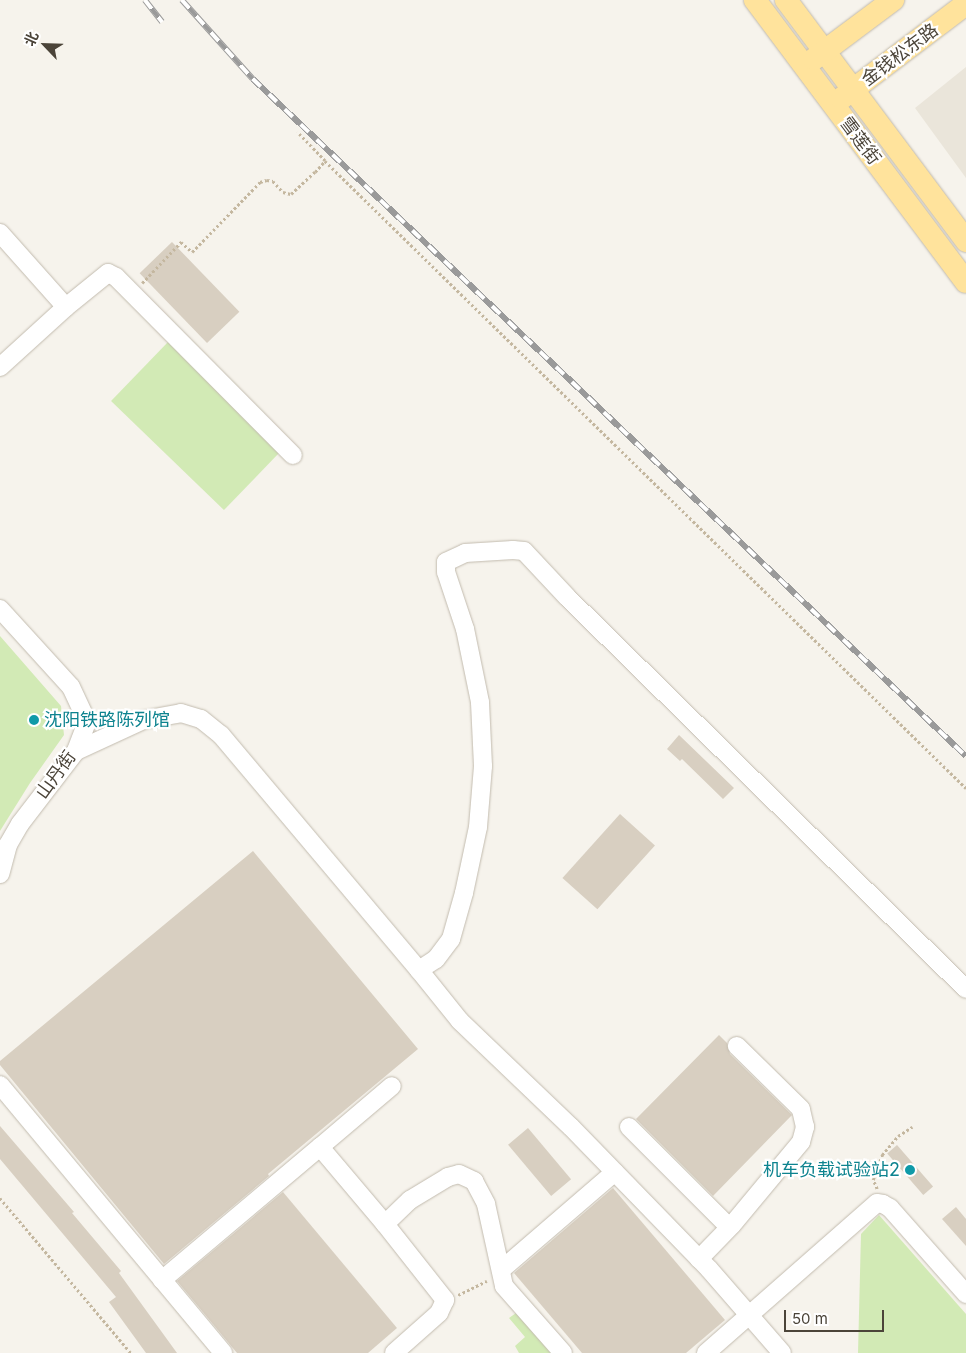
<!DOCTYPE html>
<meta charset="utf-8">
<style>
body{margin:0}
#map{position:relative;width:966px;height:1353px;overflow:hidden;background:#f6f3ec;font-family:Inter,"Noto Sans SC",sans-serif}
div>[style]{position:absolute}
.residential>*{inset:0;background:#eae5da}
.green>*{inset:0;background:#d2eab5;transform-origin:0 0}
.building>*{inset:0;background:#d8cfc1;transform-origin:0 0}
.path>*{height:2.5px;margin-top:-1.25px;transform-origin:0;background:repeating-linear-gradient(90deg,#c4b79f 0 2.5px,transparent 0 5px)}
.roads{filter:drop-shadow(0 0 1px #c2bbae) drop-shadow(0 0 1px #c2bbae)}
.minor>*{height:18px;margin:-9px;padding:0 9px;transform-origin:9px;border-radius:9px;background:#fff}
.major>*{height:22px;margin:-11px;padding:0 11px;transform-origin:11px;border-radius:11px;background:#ffe39c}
.rail>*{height:5.5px;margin-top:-2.75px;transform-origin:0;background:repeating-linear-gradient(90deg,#fff 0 11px,#9a9a9a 0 22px);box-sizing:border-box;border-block:1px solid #9a9a9a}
.dots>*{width:14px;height:14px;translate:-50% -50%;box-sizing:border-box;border:2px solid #fff;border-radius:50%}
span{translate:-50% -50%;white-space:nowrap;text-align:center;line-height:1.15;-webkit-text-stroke:4.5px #fff;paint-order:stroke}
.street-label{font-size:18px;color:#4b4439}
.culture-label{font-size:18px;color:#0d838f}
.left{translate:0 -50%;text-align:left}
.right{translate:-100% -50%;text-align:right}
.north{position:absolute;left:20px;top:20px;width:50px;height:50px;-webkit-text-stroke:4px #fff;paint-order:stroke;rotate:294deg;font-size:14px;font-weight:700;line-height:20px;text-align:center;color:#4b4439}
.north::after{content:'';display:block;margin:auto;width:18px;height:22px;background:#4b4439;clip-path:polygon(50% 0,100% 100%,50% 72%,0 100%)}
.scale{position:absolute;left:784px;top:1310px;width:100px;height:22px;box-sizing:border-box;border:2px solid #4b4439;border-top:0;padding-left:6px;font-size:15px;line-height:18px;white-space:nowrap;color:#4b4439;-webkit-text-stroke:4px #fff;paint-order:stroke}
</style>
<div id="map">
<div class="residential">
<div style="clip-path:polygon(966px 67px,966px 178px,915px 108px)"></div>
</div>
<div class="green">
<div style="left:168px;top:342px;width:157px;height:82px;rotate:44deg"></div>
<div style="clip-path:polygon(0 636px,61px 706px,64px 735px,30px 783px,0 831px)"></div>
<div style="clip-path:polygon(879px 1215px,966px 1314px,966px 1353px,858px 1353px,861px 1234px)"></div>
<div style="clip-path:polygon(516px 1313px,551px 1353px,519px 1353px,515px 1346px,525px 1337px,509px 1318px)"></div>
</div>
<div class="building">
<div style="left:172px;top:242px;width:97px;height:45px;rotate:46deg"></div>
<div style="clip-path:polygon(679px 735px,734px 788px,723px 799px,682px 759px,680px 761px,667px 749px)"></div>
<div style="left:620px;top:814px;width:47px;height:86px;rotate:42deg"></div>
<div style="clip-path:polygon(253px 851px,418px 1049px,268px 1174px,269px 1176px,164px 1264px,0 1065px,0 1061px)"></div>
<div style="clip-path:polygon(719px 1035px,727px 1043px,730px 1054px,792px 1115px,713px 1196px,636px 1119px)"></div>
<div style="clip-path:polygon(0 1126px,74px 1212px,72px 1213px,121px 1271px,119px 1273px,177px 1353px,146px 1353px,109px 1302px,116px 1297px,0 1159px)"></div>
<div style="left:528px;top:1128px;width:67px;height:26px;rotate:50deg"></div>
<div style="left:897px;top:1145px;width:55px;height:13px;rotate:49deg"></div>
<div style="clip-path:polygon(613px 1188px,725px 1320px,686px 1353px,582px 1353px,514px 1273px)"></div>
<div style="clip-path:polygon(283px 1192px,397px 1328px,368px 1353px,237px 1353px,177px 1281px)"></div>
<div style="clip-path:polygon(956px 1207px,966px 1219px,966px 1246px,942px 1219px)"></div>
</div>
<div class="path">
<div style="left:325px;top:161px;width:897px;rotate:44.37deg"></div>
<div style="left:142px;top:283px;width:57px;rotate:-46.4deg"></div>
<div style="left:181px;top:242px;width:15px;rotate:42deg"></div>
<div style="left:192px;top:252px;width:98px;rotate:-45.8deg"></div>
<div style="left:260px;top:182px;width:7px;rotate:-16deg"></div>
<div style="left:267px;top:180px;width:6px;rotate:9deg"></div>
<div style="left:273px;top:181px;width:15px;rotate:48deg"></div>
<div style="left:283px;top:192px;width:8px;rotate:14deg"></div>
<div style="left:291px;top:194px;width:33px;rotate:-43deg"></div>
<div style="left:315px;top:172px;width:15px;rotate:-48deg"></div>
<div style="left:325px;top:161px;width:40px;rotate:-134deg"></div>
<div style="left:877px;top:1189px;width:10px;rotate:-114deg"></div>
<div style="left:873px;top:1180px;width:27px;rotate:-70deg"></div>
<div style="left:882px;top:1155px;width:25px;rotate:-50deg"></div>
<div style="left:898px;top:1136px;width:17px;rotate:-33deg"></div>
<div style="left:0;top:1198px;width:203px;rotate:49.8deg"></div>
<div style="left:458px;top:1295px;width:32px;rotate:-26deg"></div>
</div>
<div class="roads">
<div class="minor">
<div style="left:0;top:233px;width:99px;rotate:48.3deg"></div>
<div style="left:66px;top:307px;width:89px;rotate:137.7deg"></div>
<div style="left:66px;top:307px;width:54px;rotate:-39deg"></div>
<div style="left:108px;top:273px;width:9px;rotate:27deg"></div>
<div style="left:116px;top:277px;width:251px;rotate:45.2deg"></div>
<div style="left:0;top:609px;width:105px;rotate:47.7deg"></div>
<div style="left:71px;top:687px;width:38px;rotate:65deg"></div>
<div style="left:87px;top:722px;width:31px;rotate:111deg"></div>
<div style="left:76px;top:751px;width:92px;rotate:127.5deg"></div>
<div style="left:20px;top:824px;width:24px;rotate:120deg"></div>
<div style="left:8px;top:845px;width:30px;rotate:105deg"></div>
<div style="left:76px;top:751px;width:74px;rotate:-24.8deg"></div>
<div style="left:143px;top:720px;width:39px;rotate:-10deg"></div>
<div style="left:181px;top:713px;width:21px;rotate:17deg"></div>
<div style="left:201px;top:719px;width:26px;rotate:39deg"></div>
<div style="left:221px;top:735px;width:307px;rotate:49.9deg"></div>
<div style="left:419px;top:970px;width:65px;rotate:51.2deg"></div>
<div style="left:460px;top:1021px;width:153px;rotate:43.7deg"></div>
<div style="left:571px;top:1127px;width:198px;rotate:45.8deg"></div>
<div style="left:709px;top:1269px;width:111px;rotate:49deg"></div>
<div style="left:419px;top:970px;width:20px;rotate:-33deg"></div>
<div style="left:436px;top:959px;width:25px;rotate:-53deg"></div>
<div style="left:451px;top:939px;width:48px;rotate:-74.2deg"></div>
<div style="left:464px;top:893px;width:67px;rotate:-78deg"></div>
<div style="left:478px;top:827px;width:61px;rotate:-85.3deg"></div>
<div style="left:483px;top:766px;width:64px;rotate:-92.7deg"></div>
<div style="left:480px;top:702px;width:75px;rotate:-101.6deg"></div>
<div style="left:465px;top:629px;width:60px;rotate:-108.4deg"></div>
<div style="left:446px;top:572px;width:10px;rotate:-90deg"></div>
<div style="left:446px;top:562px;width:21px;rotate:-25deg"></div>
<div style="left:465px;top:553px;width:48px;rotate:-3.6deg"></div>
<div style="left:513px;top:550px;width:11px;rotate:5deg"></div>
<div style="left:524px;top:551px;width:63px;rotate:46.9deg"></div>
<div style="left:567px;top:597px;width:559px;rotate:44.49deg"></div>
<div style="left:0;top:1085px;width:349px;rotate:50.2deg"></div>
<div style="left:629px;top:1127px;width:141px;rotate:45deg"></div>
<div style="left:320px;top:1147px;width:94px;rotate:-40.3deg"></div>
<div style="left:385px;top:1224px;width:35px;rotate:-44deg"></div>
<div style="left:410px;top:1200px;width:44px;rotate:-31.2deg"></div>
<div style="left:448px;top:1177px;width:11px;rotate:-15deg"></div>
<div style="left:459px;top:1174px;width:17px;rotate:25deg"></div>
<div style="left:474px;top:1181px;width:26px;rotate:62deg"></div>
<div style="left:486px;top:1204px;width:84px;rotate:77.6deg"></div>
<div style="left:504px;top:1286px;width:89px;rotate:48.6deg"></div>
<div style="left:699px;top:1259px;width:47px;rotate:-45.9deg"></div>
<div style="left:732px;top:1225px;width:108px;rotate:-50.3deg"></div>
<div style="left:801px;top:1142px;width:16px;rotate:-75deg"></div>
<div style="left:805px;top:1127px;width:18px;rotate:-103deg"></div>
<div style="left:801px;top:1109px;width:90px;rotate:-135.5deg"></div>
<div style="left:501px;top:1270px;width:150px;rotate:-40.7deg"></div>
<div style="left:162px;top:1280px;width:207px;rotate:-40.1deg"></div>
<div style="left:320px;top:1147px;width:101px;rotate:49.8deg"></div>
<div style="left:385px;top:1224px;width:97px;rotate:51.7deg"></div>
<div style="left:445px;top:1300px;width:14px;rotate:115deg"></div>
<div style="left:439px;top:1313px;width:60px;rotate:138.4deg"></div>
<div style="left:706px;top:1353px;width:227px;rotate:-41.3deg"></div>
<div style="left:877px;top:1203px;width:6px;rotate:9deg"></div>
<div style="left:883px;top:1204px;width:8px;rotate:30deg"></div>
<div style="left:890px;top:1208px;width:115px;rotate:48.5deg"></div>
</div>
<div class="major">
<div style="left:755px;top:0;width:352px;rotate:53.2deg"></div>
<div style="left:786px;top:0;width:301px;rotate:53.2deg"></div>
<div style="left:814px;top:59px;width:99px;rotate:-36.8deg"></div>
<div style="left:842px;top:98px;width:156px;rotate:-37.2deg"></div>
</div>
</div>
<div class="rail">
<div style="left:145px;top:0;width:28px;rotate:52deg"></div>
<div style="left:182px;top:0;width:106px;rotate:48.1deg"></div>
<div style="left:253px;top:79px;width:983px;rotate:43.52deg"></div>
</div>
<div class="dots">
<div style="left:34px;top:720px;background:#0f9aa8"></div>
<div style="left:910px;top:1170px;background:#0f9aa8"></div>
</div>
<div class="street-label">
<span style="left:900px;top:55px;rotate:-37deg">金钱松东路</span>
<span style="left:860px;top:141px;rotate:53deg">雪莲街</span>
<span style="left:56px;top:775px;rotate:-54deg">山丹街</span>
</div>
<div class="culture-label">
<span class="left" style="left:44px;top:720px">沈阳铁路陈列馆</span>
<span class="right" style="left:900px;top:1170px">机车负载试验站2</span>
</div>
<div class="north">北</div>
<div class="scale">50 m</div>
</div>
